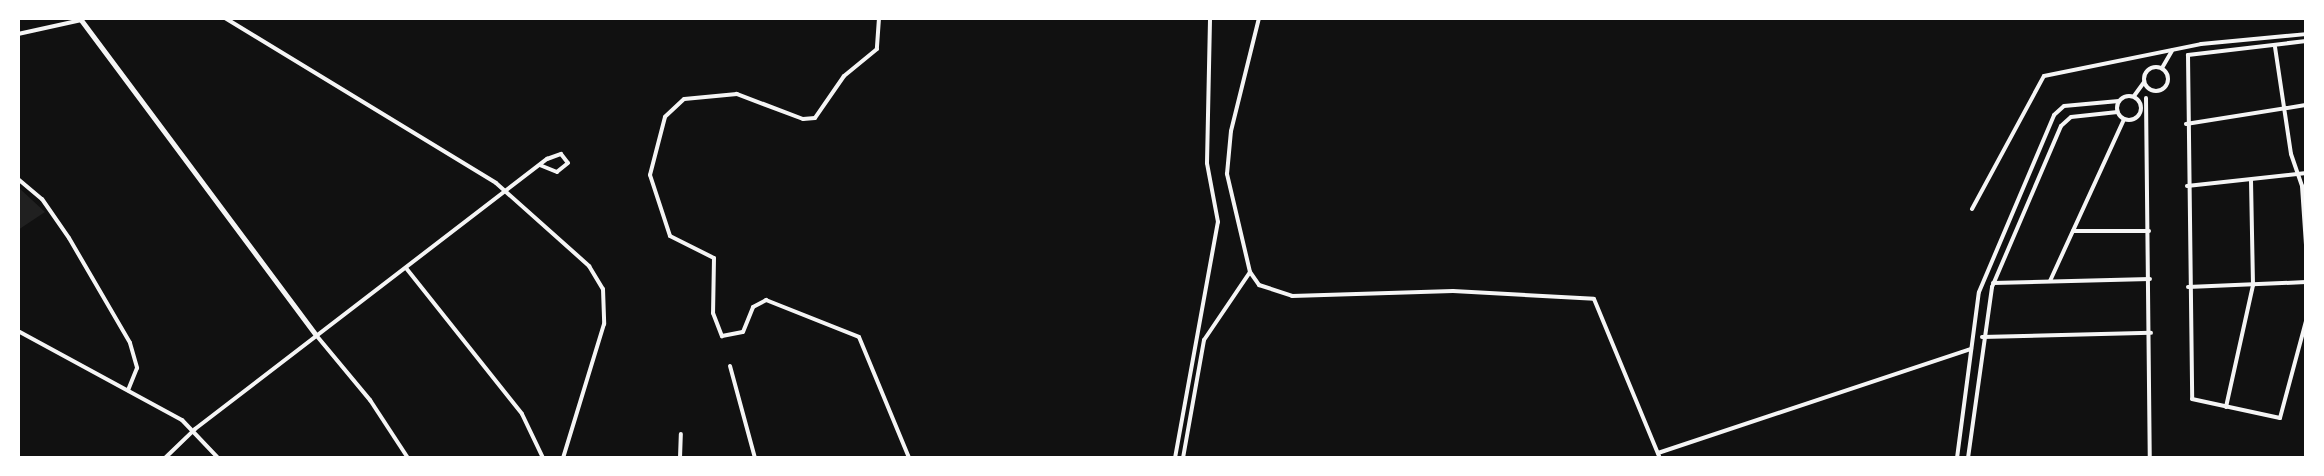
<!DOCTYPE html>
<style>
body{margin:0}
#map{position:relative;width:2324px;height:476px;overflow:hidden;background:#111;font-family:Cabin,sans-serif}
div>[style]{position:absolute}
.green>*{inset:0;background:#202020}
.minor>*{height:4px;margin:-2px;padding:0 2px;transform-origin:2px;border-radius:2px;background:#f5f5f5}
.minor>.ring{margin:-2px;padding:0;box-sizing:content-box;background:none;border:4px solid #f5f5f5;border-radius:50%}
.tertiary>*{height:4.5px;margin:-2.25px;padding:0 2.25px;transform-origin:2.25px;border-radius:2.25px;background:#f5f5f5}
span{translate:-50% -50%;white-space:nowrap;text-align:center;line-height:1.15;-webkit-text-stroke:5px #fff;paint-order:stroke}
.frame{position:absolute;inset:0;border:20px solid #fff;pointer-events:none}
</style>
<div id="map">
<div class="green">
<div style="clip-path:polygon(18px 187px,45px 212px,18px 230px)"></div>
</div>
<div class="minor">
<div style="left:225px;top:18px;width:317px;rotate:31.3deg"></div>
<div style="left:496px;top:183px;width:125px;rotate:41.7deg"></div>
<div style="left:589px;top:266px;width:27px;rotate:59deg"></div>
<div style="left:603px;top:289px;width:35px;rotate:88deg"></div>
<div style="left:604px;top:324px;width:140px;rotate:107deg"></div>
<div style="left:879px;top:18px;width:31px;rotate:94deg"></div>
<div style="left:877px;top:49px;width:43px;rotate:140.7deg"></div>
<div style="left:844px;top:76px;width:51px;rotate:124.6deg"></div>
<div style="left:815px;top:118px;width:12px;rotate:175deg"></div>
<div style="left:803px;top:119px;width:71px;rotate:-159.3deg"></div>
<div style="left:737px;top:94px;width:53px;rotate:174.6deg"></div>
<div style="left:684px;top:99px;width:26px;rotate:137deg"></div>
<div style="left:665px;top:117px;width:60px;rotate:104.5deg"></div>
<div style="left:650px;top:175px;width:64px;rotate:71.8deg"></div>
<div style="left:670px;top:236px;width:49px;rotate:26.6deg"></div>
<div style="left:714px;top:258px;width:55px;rotate:91deg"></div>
<div style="left:713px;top:313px;width:25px;rotate:69deg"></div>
<div style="left:722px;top:336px;width:21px;rotate:-11deg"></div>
<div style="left:743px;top:332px;width:27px;rotate:-68deg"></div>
<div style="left:753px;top:307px;width:15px;rotate:-28deg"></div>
<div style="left:766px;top:300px;width:100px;rotate:21.7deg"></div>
<div style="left:859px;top:337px;width:131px;rotate:67.5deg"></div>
<div style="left:18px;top:34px;width:65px;rotate:-12.5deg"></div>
<div style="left:2306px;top:41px;width:119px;rotate:173.2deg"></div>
<div style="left:2188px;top:55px;width:344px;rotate:89.3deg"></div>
<div style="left:2192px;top:399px;width:90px;rotate:12.2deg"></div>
<div style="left:2280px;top:418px;width:100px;rotate:-75deg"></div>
<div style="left:2275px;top:47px;width:108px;rotate:81.5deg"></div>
<div style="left:2291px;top:154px;width:34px;rotate:71deg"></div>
<div style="left:2302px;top:186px;width:59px;rotate:86.1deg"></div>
<div class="ring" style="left:2144px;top:67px;width:20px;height:20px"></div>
<div style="left:2162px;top:68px;width:20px;rotate:-60deg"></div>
<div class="ring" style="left:2117px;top:96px;width:20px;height:20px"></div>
<div style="left:2134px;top:96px;width:17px;rotate:-54deg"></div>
<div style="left:2146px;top:98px;width:360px;rotate:89.4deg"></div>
<div style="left:2186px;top:124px;width:121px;rotate:-9deg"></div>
<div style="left:18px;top:179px;width:31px;rotate:40deg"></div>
<div style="left:42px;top:199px;width:47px;rotate:55.3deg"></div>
<div style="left:69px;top:238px;width:121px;rotate:59.8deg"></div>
<div style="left:130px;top:343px;width:26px;rotate:74deg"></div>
<div style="left:137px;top:368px;width:24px;rotate:112deg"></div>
<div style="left:2187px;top:186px;width:120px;rotate:-6.2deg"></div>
<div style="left:1972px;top:209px;width:151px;rotate:-61.6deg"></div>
<div style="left:2044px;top:76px;width:160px;rotate:-11.5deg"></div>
<div style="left:2201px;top:44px;width:105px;rotate:-5.4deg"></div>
<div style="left:2073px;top:231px;width:76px"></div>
<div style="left:406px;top:268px;width:186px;rotate:51.5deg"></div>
<div style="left:522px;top:414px;width:49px;rotate:64.5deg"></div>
<div style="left:1250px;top:272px;width:16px;rotate:55deg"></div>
<div style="left:1259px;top:285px;width:35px;rotate:18deg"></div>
<div style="left:1292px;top:296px;width:161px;rotate:-1.8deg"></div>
<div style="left:1453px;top:291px;width:141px;rotate:3.2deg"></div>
<div style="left:1594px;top:299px;width:172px;rotate:67.5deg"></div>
<div style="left:2050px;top:281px;width:178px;rotate:-65.4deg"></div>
<div style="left:1993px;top:283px;width:157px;rotate:-1.5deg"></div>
<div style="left:2188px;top:287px;width:118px;rotate:-2.4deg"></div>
<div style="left:18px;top:331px;width:187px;rotate:28.5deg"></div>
<div style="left:182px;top:420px;width:52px;rotate:46.5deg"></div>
<div style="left:316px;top:335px;width:85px;rotate:50.3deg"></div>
<div style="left:370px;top:400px;width:69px;rotate:56.8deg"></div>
<div style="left:1982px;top:337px;width:169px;rotate:-1.4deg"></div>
<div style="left:730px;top:366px;width:95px;rotate:74.8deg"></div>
<div style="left:2226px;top:407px;width:125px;rotate:-77.5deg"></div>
<div style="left:2253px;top:285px;width:105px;rotate:-91.1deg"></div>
<div style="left:1658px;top:453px;width:330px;rotate:-18.4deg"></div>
<div style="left:165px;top:458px;width:42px;rotate:-44deg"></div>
<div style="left:195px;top:429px;width:444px;rotate:-37.5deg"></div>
<div style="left:547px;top:159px;width:15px;rotate:-20deg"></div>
<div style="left:561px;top:154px;width:11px;rotate:52deg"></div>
<div style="left:568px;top:163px;width:14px;rotate:141deg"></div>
<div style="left:557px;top:172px;width:18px;rotate:-158deg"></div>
<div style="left:680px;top:458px;width:24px;rotate:-88deg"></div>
<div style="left:1175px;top:458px;width:240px;rotate:-79.7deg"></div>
<div style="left:1218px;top:222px;width:60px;rotate:-100.6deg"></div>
<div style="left:1207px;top:163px;width:145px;rotate:-88.8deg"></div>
<div style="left:1183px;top:458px;width:120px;rotate:-79.9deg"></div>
<div style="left:1204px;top:340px;width:82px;rotate:-55.9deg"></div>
<div style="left:1250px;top:272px;width:101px;rotate:-103.2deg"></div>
<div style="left:1227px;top:174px;width:43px;rotate:-84.7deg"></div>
<div style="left:1231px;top:131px;width:116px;rotate:-76.1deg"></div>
<div style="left:1957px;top:458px;width:167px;rotate:-82.5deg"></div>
<div style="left:1979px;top:292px;width:192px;rotate:-67deg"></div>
<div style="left:2054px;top:115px;width:13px;rotate:-42deg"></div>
<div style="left:2064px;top:106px;width:55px;rotate:-5.2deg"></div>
<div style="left:1968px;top:458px;width:173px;rotate:-82deg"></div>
<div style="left:1992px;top:287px;width:175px;rotate:-66.8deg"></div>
<div style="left:2061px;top:126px;width:13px;rotate:-42deg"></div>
<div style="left:2071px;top:117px;width:47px;rotate:-6.1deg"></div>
</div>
<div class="tertiary">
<div style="left:80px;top:18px;width:395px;rotate:53.3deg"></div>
</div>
<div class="frame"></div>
</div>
